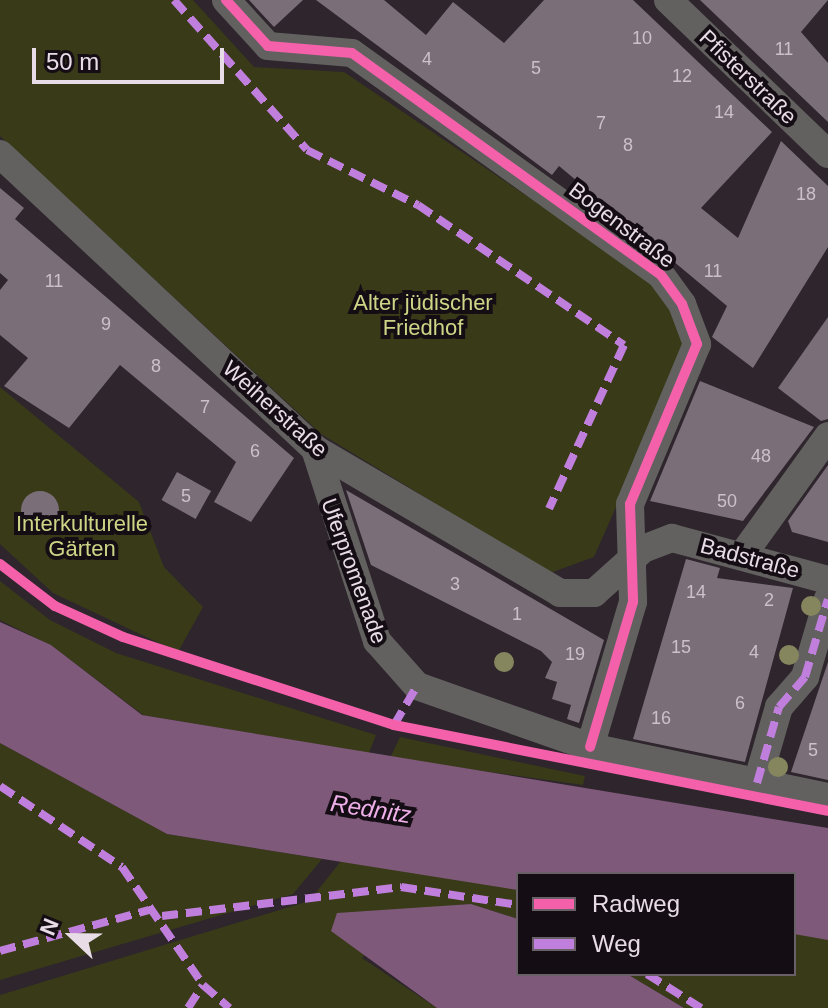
<!DOCTYPE html>
<meta charset="utf-8">
<style>
body{margin:0}
#map{position:relative;width:828px;height:1008px;overflow:hidden;background:#2e252d;font-family:Arial,sans-serif}
div>[style]{position:absolute}
.green>*{inset:0;background:#383a18}
.water>*{inset:0;background:#7f597a}
.building>*{inset:0;background:#7a6e79;transform-origin:0 0}
.round{border-radius:50%}
.minor>*{height:28px;margin:-14px;padding:0 14px;transform-origin:14px;border-radius:14px;background:#636160}
.quiet>*{height:8px;margin-top:-4px;transform-origin:0;background:repeating-linear-gradient(90deg,#c07fdc 0 16px,transparent 0 24px)}
.cycleway>*{height:10px;margin:-5px;padding:0 5px;transform-origin:5px;border-radius:5px;background:#f560ab}
.trees>*{width:20px;height:20px;margin:-10px;border-radius:50%;background:#85865e}
span{translate:-50% -50%;white-space:nowrap;text-align:center;line-height:1.15;-webkit-text-stroke:8px #150d14;paint-order:stroke}
.number-label{font-size:18px;color:#ccc0cb}
.number-label span{-webkit-text-stroke-width:0}
.street-label{font-size:22px;color:#e8dce6}
.park-label{font-size:22px;color:#ccd686}
.water-label{font-size:24px;color:#eeafe8;font-style:italic}
.legend{position:absolute;left:516px;top:872px;width:280px;height:104px;box-sizing:border-box;background:#150d14;border:2px solid #696068;margin:0;padding:10px 14px;list-style:none;font-size:24px;color:#e8dce6}
.legend li{display:flex;align-items:center;gap:16px;height:40px}
.legend b{width:40px;border:2px solid #696068}
.north{position:absolute;left:32px;top:896px;width:80px;height:80px;-webkit-text-stroke:6px #150d14;paint-order:stroke;rotate:292deg;font-size:22px;font-weight:700;line-height:32px;text-align:center;color:#e8dce6}
.north::after{content:'';display:block;margin:auto;width:28px;height:36px;background:#e8dce6;clip-path:polygon(50% 0,100% 100%,50% 72%,0 100%)}
.scale{position:absolute;left:32px;top:48px;width:192px;height:36px;box-sizing:border-box;border:4px solid #e8dce6;border-top:0;padding-left:10px;font-size:24px;line-height:28px;white-space:nowrap;color:#e8dce6;-webkit-text-stroke:6px #150d14;paint-order:stroke}
</style>
<div id="map">
<div class="green">
<div style="clip-path:polygon(0 0,193px 0,254px 67px,344px 72px,655px 283px,688px 343px,594px 557px,550px 573px,321px 434px,0 136px)"></div>
<div style="clip-path:polygon(0 387px,139px 502px,164px 567px,203px 607px,178px 652px,53px 593px,0 544px)"></div>
<div style="clip-path:polygon(0 581px,50px 620px,116px 653px,376px 735px,369px 753px,143px 715px,52px 646px,0 620px)"></div>
<div style="clip-path:polygon(400px 737px,585px 776px,583px 785px,390px 758px)"></div>
<div style="clip-path:polygon(0 743px,167px 834px,322px 859px,293px 894px,0 980px)"></div>
<div style="clip-path:polygon(342px 860px,518px 887px,518px 919px,471px 904px,412px 909px,362px 958px,437px 1008px,0 1008px,0 995px,309px 901px)"></div>
<div style="clip-path:polygon(794px 932px,828px 937px,828px 1008px,684px 1008px,627px 974px,794px 974px)"></div>
</div>
<div class="water">
<div style="clip-path:polygon(0 622px,51px 645px,142px 715px,828px 828px,828px 940px,794px 934px,794px 874px,518px 874px,518px 890px,167px 834px,0 743px)"></div>
<div style="clip-path:polygon(471px 904px,518px 919px,518px 974px,627px 974px,684px 1008px,437px 1008px,331px 931px,337px 913px)"></div>
</div>
<div class="building">
<div style="clip-path:polygon(249px 0,303px 0,274px 27px)"></div>
<div style="clip-path:polygon(316px 0,384px 0,426px 35px,453px 2px,504px 43px,544px 0,633px 0,772px 132px,701px 208px,738px 238px,781px 141px,828px 186px,828px 247px,753px 368px,712px 337px,727px 306px,559px 166px,552px 175px)"></div>
<div style="clip-path:polygon(700px 0,828px 0,801px 32px,828px 63px,828px 122px)"></div>
<div style="clip-path:polygon(0 188px,24px 208px,15px 219px,294px 458px,251px 522px,214px 502px,236px 462px,120px 365px,69px 428px,4px 386px,28px 358px,0 335px,0 290px,8px 280px,0 273px)"></div>
<div style="clip-path:polygon(828px 317px,828px 419px,821px 421px,778px 388px)"></div>
<div style="clip-path:polygon(700px 381px,814px 427px,743px 521px,650px 501px)"></div>
<div style="clip-path:polygon(828px 465px,828px 542px,792px 532px,788px 521px)"></div>
<div style="left:177px;top:472px;width:39px;height:32px;rotate:29deg"></div>
<div style="clip-path:polygon(346px 490px,604px 640px,579px 723px,567px 719px,571px 705px,552px 699px,557px 682px,545px 678px,552px 662px,541px 651px,371px 565px)"></div>
<div class="round" style="left:21px;top:491px;width:38px;height:38px"></div>
<div style="clip-path:polygon(686px 559px,720px 568px,717px 578px,793px 588px,745px 762px,633px 739px)"></div>
<div style="clip-path:polygon(828px 662px,828px 780px,791px 772px)"></div>
</div>
<div class="minor">
<div style="left:226px;top:0;width:62px;rotate:47.6deg"></div>
<div style="left:268px;top:46px;width:84px;rotate:4.8deg"></div>
<div style="left:352px;top:53px;width:380px;rotate:35.7deg"></div>
<div style="left:661px;top:275px;width:36px;rotate:54deg"></div>
<div style="left:682px;top:304px;width:43px;rotate:69.4deg"></div>
<div style="left:697px;top:344px;width:173px;rotate:112.7deg"></div>
<div style="left:630px;top:504px;width:98px;rotate:88.2deg"></div>
<div style="left:633px;top:602px;width:151px;rotate:106.5deg"></div>
<div style="left:668px;top:0;width:222px;rotate:43.9deg"></div>
<div style="left:0;top:154px;width:432px;rotate:43.1deg"></div>
<div style="left:315px;top:449px;width:284px;rotate:30.4deg"></div>
<div style="left:560px;top:593px;width:34px"></div>
<div style="left:594px;top:593px;width:66px;rotate:-41.9deg"></div>
<div style="left:643px;top:549px;width:31px;rotate:-21deg"></div>
<div style="left:672px;top:538px;width:162px;rotate:15.1deg"></div>
<div style="left:315px;top:449px;width:202px;rotate:72.1deg"></div>
<div style="left:377px;top:641px;width:60px;rotate:48.4deg"></div>
<div style="left:417px;top:686px;width:183px;rotate:19.4deg"></div>
<div style="left:590px;top:747px;width:243px;rotate:11.9deg"></div>
<div style="left:744px;top:553px;width:144px;rotate:-54.3deg"></div>
<div style="left:757px;top:783px;width:79px;rotate:-73.9deg"></div>
<div style="left:779px;top:707px;width:40px;rotate:-49deg"></div>
<div style="left:805px;top:677px;width:81px;rotate:-73.6deg"></div>
</div>
<div class="quiet">
<div style="left:174px;top:0;width:200px;rotate:48.4deg"></div>
<div style="left:307px;top:150px;width:124px;rotate:26.4deg"></div>
<div style="left:418px;top:205px;width:249px;rotate:34.2deg"></div>
<div style="left:624px;top:345px;width:180px;rotate:114.6deg"></div>
<div style="left:394px;top:725px;width:45px;rotate:-59.5deg"></div>
<div style="left:757px;top:783px;width:79px;rotate:-73.9deg"></div>
<div style="left:779px;top:707px;width:40px;rotate:-49deg"></div>
<div style="left:805px;top:677px;width:81px;rotate:-73.6deg"></div>
<div style="left:0;top:786px;width:146px;rotate:33.6deg"></div>
<div style="left:122px;top:867px;width:143px;rotate:55.5deg"></div>
<div style="left:203px;top:985px;width:35px;rotate:41deg"></div>
<div style="left:162px;top:916px;width:241px;rotate:-6.9deg"></div>
<div style="left:401px;top:887px;width:118px;rotate:8.7deg"></div>
<div style="left:0;top:951px;width:155px;rotate:-15.4deg"></div>
<div style="left:647px;top:974px;width:64px;rotate:32.2deg"></div>
<div style="left:188px;top:1008px;width:27px;rotate:-57deg"></div>
</div>
<div class="cycleway">
<div style="left:226px;top:0;width:62px;rotate:47.6deg"></div>
<div style="left:268px;top:46px;width:84px;rotate:4.8deg"></div>
<div style="left:352px;top:53px;width:380px;rotate:35.7deg"></div>
<div style="left:661px;top:275px;width:36px;rotate:54deg"></div>
<div style="left:682px;top:304px;width:43px;rotate:69.4deg"></div>
<div style="left:697px;top:344px;width:173px;rotate:112.7deg"></div>
<div style="left:630px;top:504px;width:98px;rotate:88.2deg"></div>
<div style="left:633px;top:602px;width:151px;rotate:106.5deg"></div>
<div style="left:0;top:564px;width:69px;rotate:37.4deg"></div>
<div style="left:55px;top:606px;width:75px;rotate:24.5deg"></div>
<div style="left:123px;top:637px;width:285px;rotate:18deg"></div>
<div style="left:394px;top:725px;width:442px;rotate:11.2deg"></div>
</div>
<div class="trees">
<div style="left:811px;top:606px"></div>
<div style="left:789px;top:655px"></div>
<div style="left:504px;top:662px"></div>
<div style="left:778px;top:767px"></div>
</div>
<div class="number-label">
<span style="left:642px;top:38px">10</span>
<span style="left:784px;top:49px">11</span>
<span style="left:427px;top:59px">4</span>
<span style="left:536px;top:68px">5</span>
<span style="left:682px;top:76px">12</span>
<span style="left:724px;top:112px">14</span>
<span style="left:601px;top:123px">7</span>
<span style="left:628px;top:145px">8</span>
<span style="left:806px;top:194px">18</span>
<span style="left:713px;top:271px">11</span>
<span style="left:54px;top:281px">11</span>
<span style="left:106px;top:324px">9</span>
<span style="left:156px;top:366px">8</span>
<span style="left:205px;top:407px">7</span>
<span style="left:255px;top:451px">6</span>
<span style="left:761px;top:456px">48</span>
<span style="left:186px;top:496px">5</span>
<span style="left:727px;top:501px">50</span>
<span style="left:455px;top:584px">3</span>
<span style="left:696px;top:592px">14</span>
<span style="left:769px;top:600px">2</span>
<span style="left:517px;top:614px">1</span>
<span style="left:681px;top:647px">15</span>
<span style="left:754px;top:652px">4</span>
<span style="left:575px;top:654px">19</span>
<span style="left:740px;top:703px">6</span>
<span style="left:661px;top:718px">16</span>
<span style="left:813px;top:750px">5</span>
</div>
<div class="street-label">
<span style="left:748px;top:77px;rotate:44deg">Pfisterstraße</span>
<span style="left:622px;top:225px;rotate:37deg">Bogenstraße</span>
<span style="left:275px;top:409px;rotate:42deg">Weiherstraße</span>
<span style="left:750px;top:558px;rotate:15deg">Badstraße</span>
<span style="left:354px;top:571px;rotate:70deg">Uferpromenade</span>
</div>
<div class="park-label">
<span style="left:423px;top:315px">Alter jüdischer<br>Friedhof</span>
<span style="left:82px;top:536px">Interkulturelle<br>Gärten</span>
</div>
<div class="water-label">
<span style="left:371px;top:809px;rotate:9deg">Rednitz</span>
</div>
<ul class="legend">
<li><b style="height:10px;background:#f560ab"></b>Radweg</li>
<li><b style="height:10px;background:#c07fdc"></b>Weg</li>
</ul>
<div class="north">N</div>
<div class="scale">50 m</div>
</div>
